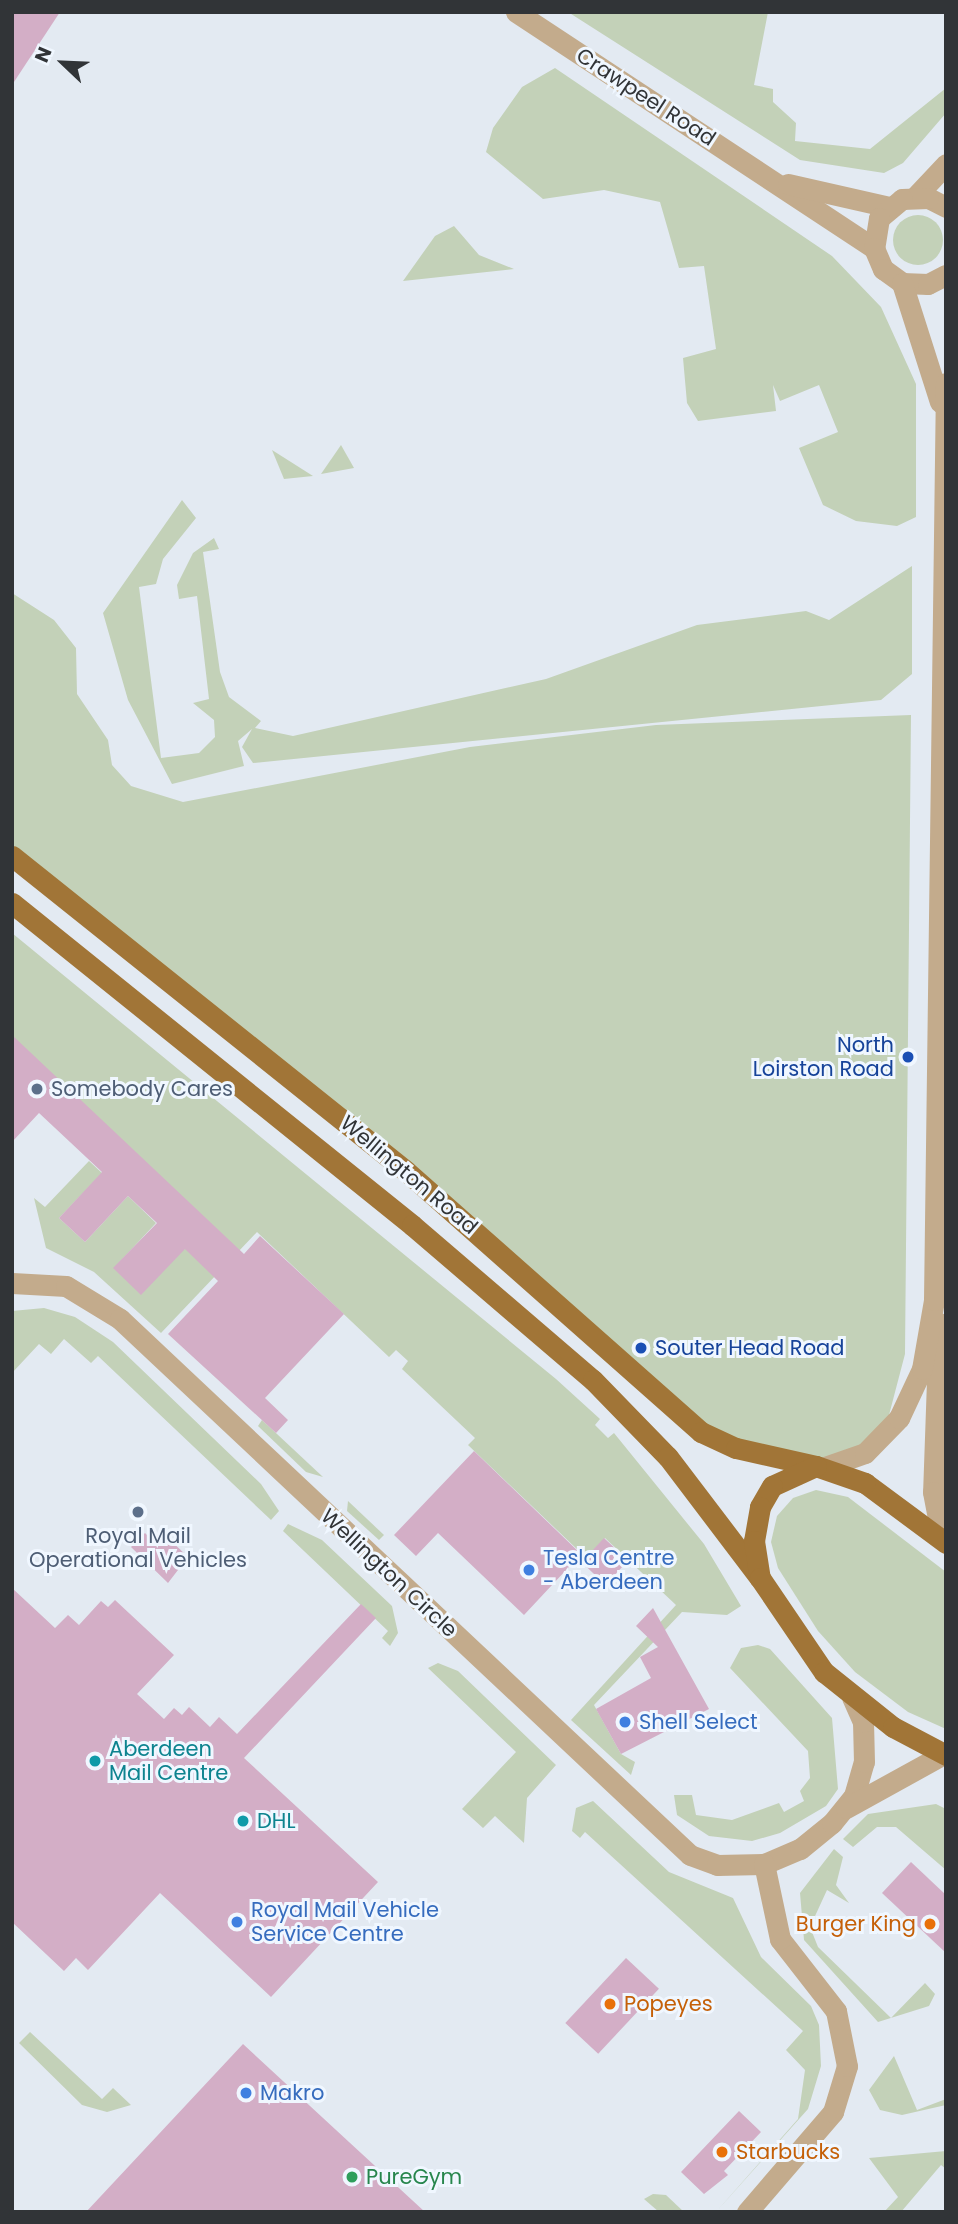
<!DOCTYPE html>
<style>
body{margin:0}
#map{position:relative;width:958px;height:2224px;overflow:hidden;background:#e3eaf2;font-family:Poppins,sans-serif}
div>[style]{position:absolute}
.green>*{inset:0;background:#c3d1b8}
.round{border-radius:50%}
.building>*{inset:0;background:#d3aec6;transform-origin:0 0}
.minor>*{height:21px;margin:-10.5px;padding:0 10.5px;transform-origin:10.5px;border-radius:10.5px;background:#c3ab8c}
.tertiary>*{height:21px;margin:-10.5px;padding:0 10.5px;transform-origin:10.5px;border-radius:10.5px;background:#c3ab8c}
.primary>*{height:21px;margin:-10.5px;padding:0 10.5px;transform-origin:10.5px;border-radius:10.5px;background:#a17537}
.dots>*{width:19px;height:19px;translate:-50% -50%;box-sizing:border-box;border:4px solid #f0f7ff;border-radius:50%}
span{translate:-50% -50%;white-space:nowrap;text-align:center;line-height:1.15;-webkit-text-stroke:6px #f0f7ff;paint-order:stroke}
.street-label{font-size:21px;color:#313437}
.transit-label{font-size:21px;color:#164399}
.right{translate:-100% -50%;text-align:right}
.left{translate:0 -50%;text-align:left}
.service-label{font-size:21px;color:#4e5e75}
.shop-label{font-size:21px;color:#366cbe}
.culture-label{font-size:21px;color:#0d838f}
.food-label{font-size:21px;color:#c56008}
.leisure-label{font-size:21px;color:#27864d}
.frame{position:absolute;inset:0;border:14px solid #313437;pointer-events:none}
.north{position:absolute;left:28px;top:28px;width:70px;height:70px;-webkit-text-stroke:5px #f0f7ff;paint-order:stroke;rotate:293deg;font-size:19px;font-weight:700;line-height:28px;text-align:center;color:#313437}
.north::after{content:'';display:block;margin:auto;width:24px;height:32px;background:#313437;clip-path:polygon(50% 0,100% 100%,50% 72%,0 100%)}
</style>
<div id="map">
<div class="green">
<div style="clip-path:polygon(568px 12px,768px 12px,754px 85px,773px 89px,773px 102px,796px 123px,795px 141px,870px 149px,946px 88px,946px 113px,903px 163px,884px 173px,800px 160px)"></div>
<div style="clip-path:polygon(555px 68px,832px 256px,881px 307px,916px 384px,916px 517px,897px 526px,856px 521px,823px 505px,799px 448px,838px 432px,819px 385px,780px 401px,773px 385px,776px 411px,698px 421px,687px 403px,683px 358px,716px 349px,704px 266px,679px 268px,660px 202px,604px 190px,543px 199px,486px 152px,493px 128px,522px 87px)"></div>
<div class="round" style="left:893px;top:215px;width:50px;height:50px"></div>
<div style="clip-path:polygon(454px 226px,479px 255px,514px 269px,403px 281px,435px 236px)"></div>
<div style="clip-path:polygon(341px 445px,354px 468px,321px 474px)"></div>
<div style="clip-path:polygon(272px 450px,313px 476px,284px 479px)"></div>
<div style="clip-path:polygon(182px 500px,196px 518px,163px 559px,156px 584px,139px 587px,161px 758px,199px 753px,215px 737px,214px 720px,193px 703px,209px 699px,197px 596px,179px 599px,177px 585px,193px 553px,214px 538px,219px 549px,203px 552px,220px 672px,229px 697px,261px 721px,255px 728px,293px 736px,546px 679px,697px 625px,806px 611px,829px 620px,912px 566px,912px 674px,881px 700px,253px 763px,242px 747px,252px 729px,238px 741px,244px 766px,172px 784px,128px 700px,103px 613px)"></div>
<div style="clip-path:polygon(12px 593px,54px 620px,76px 648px,77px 694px,108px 740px,112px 765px,131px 786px,183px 802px,470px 747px,656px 725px,911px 715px,905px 1354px,883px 1438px,846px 1463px,753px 1453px,661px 1396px,12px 856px)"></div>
<div style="clip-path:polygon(12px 933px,556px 1379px,600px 1419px,595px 1425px,608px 1438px,614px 1433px,704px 1544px,741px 1606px,727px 1615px,682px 1612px,594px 1705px,621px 1754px,635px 1762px,631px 1775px,571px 1720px,676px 1605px,605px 1538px,582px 1562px,581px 1553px,468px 1445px,475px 1438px,402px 1369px,408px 1361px,396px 1350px,389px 1357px,257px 1232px,161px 1333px,94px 1272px,46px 1248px,34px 1198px,45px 1207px,89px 1161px,102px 1173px,59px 1218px,85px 1242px,128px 1196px,156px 1223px,114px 1268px,185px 1249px,12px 1035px)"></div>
<div style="clip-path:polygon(44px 1308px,75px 1317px,113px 1342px,261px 1484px,279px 1511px,271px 1520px,98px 1356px,91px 1363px,64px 1339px,51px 1354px,39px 1344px,12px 1373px,12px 1311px)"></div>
<div style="clip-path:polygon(262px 1420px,323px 1477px,306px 1472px,258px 1426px)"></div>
<div style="clip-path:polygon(816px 1490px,848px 1497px,946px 1572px,946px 1729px,908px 1712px,855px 1672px,818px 1631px,778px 1568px,771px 1542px,777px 1516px,793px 1498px)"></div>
<div style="clip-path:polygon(348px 1501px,384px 1535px,379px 1540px,347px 1511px)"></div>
<div style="clip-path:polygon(288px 1524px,322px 1540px,392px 1606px,398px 1633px,390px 1646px,382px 1638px,388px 1631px,283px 1531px)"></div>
<div style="clip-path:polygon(758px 1645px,770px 1649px,832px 1718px,838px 1789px,826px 1806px,780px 1833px,752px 1841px,709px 1836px,677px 1815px,674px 1795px,692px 1795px,696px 1815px,732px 1820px,779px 1803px,784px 1812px,804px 1801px,800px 1791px,810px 1778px,808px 1751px,730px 1668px,741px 1648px)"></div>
<div style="clip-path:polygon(438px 1663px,458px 1671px,556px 1765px,527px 1798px,524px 1843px,495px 1816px,483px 1828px,462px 1809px,516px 1752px,428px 1668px)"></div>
<div style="clip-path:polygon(593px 1801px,669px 1872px,733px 1898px,761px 1957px,811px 2006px,819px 2025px,821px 2066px,808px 2109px,716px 2212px,798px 2119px,805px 2070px,786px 2050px,803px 2031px,585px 1832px,580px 1838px,572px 1831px,576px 1808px)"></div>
<div style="clip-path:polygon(936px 1804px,946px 1809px,946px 1870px,896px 1827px,877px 1827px,853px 1847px,843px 1839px,868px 1814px)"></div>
<div style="clip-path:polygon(834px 1849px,843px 1857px,836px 1885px,849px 1903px,827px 1890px,810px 1927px,818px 1947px,891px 2018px,925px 1983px,935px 1994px,929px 2006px,878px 2022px,804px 1940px,800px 1893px)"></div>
<div style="clip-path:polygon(30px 2032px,102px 2099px,113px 2088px,131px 2105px,107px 2112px,82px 2105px,19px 2043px)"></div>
<div style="clip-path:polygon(894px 2056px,917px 2110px,946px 2099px,946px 2105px,902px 2115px,880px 2110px,869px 2090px)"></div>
<div style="clip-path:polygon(946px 2151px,946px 2169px,941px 2165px,901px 2212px,884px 2212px,898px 2197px,869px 2158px)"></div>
<div style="clip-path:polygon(653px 2194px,666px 2195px,684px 2212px,659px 2212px,644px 2199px)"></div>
</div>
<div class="building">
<div style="clip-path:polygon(12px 12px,60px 12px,12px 85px)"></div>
<div style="clip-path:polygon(12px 1035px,244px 1254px,260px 1236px,344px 1314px,265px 1398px,288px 1420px,276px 1433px,168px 1334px,218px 1281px,185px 1249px,141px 1295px,113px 1268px,157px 1223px,128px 1196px,85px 1242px,59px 1218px,102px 1172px,39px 1113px,12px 1142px)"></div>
<div style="clip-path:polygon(474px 1451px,581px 1554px,524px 1615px,438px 1533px,416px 1556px,394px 1535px)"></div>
<div style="clip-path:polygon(145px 1533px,154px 1542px,163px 1533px,188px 1557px,168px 1583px,131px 1547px)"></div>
<div style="left:604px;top:1538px;width:33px;height:33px;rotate:43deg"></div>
<div style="clip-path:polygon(12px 1588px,55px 1628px,68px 1615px,79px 1625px,101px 1601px,108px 1607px,115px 1600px,174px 1655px,137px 1694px,164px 1719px,174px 1708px,182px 1715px,189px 1707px,210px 1727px,219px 1717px,237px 1734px,361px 1604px,376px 1618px,244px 1758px,378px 1882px,271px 1997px,160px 1893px,88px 1970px,76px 1958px,64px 1971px,12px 1922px)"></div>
<div style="clip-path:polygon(653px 1608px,709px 1709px,621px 1754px,596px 1709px,651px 1678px,640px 1657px,658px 1647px,636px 1626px)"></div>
<div style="clip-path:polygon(911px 1862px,946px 1895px,946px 1953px,882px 1893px)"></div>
<div style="left:626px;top:1958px;width:45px;height:89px;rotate:43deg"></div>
<div style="clip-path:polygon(243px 2044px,349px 2142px,425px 2212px,86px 2212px)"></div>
<div style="clip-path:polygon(739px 2111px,761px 2132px,724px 2171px,728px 2175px,704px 2194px,681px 2172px)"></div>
</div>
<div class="minor">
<div style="left:12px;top:1283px;width:54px;rotate:3.2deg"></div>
<div style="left:66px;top:1286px;width:63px;rotate:31.4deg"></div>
<div style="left:120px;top:1319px;width:782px;rotate:43.24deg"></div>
<div style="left:690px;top:1855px;width:29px;rotate:20deg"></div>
<div style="left:717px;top:1865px;width:47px;rotate:-1.2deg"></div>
<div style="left:764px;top:1864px;width:39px;rotate:-23deg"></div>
<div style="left:800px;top:1849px;width:41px;rotate:-39.1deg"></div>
<div style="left:832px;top:1823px;width:35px;rotate:-51deg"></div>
<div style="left:854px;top:1796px;width:35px;rotate:-74deg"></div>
<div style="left:864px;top:1762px;width:40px;rotate:-91.4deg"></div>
<div style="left:863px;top:1722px;width:27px;rotate:-114deg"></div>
<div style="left:846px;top:1808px;width:110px;rotate:-28.9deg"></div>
<div style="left:747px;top:2212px;width:132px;rotate:-49.3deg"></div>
<div style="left:833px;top:2112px;width:48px;rotate:-73.1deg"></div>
<div style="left:847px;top:2066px;width:56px;rotate:-101.3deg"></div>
<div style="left:836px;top:2011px;width:91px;rotate:-127.9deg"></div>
<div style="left:780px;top:1939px;width:77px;rotate:-102deg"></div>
</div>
<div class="tertiary">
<div style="left:516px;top:12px;width:429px;rotate:33.4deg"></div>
<div style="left:788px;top:184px;width:104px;rotate:12.8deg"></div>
<div style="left:916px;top:196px;width:44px;rotate:-46.8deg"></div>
<div style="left:946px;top:207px;width:20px;rotate:-153deg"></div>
<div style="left:928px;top:198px;width:26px;rotate:178deg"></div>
<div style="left:902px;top:199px;width:30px;rotate:140deg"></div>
<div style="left:879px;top:218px;width:30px;rotate:99deg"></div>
<div style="left:874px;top:248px;width:23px;rotate:67deg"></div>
<div style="left:883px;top:269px;width:24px;rotate:36deg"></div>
<div style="left:902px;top:283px;width:26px;rotate:2deg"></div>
<div style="left:928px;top:284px;width:20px;rotate:-27deg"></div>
<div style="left:902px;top:283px;width:125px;rotate:72.3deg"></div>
<div style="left:939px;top:1323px;width:169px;rotate:92deg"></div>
<div style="left:933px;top:1492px;width:48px;rotate:79.2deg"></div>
<div style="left:825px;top:1467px;width:42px;rotate:-19.3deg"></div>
<div style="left:865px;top:1453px;width:49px;rotate:-45.8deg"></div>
<div style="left:899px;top:1418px;width:54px;rotate:-64.9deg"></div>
<div style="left:922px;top:1369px;width:70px;rotate:-80.1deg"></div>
<div style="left:934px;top:1300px;width:917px;rotate:-89.25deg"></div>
</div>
<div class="primary">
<div style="left:12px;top:856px;width:504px;rotate:38.64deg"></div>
<div style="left:406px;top:1171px;width:394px;rotate:41.5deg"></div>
<div style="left:701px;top:1432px;width:38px;rotate:25deg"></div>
<div style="left:736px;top:1448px;width:82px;rotate:12.7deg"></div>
<div style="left:12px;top:903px;width:514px;rotate:38.83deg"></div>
<div style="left:412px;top:1225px;width:238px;rotate:40.6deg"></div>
<div style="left:593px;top:1380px;width:107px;rotate:45.8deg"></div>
<div style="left:668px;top:1457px;width:152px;rotate:52.8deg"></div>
<div style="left:946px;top:1543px;width:101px;rotate:-143.5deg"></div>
<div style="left:865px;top:1483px;width:52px;rotate:-160.9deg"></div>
<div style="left:816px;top:1466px;width:48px;rotate:155.6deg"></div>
<div style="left:772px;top:1486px;width:24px;rotate:120deg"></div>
<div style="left:760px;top:1507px;width:35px;rotate:100deg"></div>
<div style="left:754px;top:1541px;width:37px;rotate:81deg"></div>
<div style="left:760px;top:1578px;width:114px;rotate:55.8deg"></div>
<div style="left:824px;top:1672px;width:88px;rotate:38.6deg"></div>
<div style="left:893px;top:1727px;width:60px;rotate:27.8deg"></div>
</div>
<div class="dots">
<div style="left:908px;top:1057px;background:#1a4fb4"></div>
<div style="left:37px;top:1089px;background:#5c6f8a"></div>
<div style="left:641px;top:1348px;background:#1a4fb4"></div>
<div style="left:138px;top:1512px;background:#5c6f8a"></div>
<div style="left:529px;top:1570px;background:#3f7fe0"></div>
<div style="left:625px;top:1722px;background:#3f7fe0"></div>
<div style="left:95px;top:1761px;background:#0f9aa8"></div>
<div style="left:243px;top:1821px;background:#0f9aa8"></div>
<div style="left:237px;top:1922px;background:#3f7fe0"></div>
<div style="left:930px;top:1924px;background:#e8710a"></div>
<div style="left:610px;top:2004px;background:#e8710a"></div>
<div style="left:246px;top:2093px;background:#3f7fe0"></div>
<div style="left:722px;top:2152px;background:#e8710a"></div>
<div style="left:352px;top:2177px;background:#2e9e5b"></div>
</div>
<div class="street-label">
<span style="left:646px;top:97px;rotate:33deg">Crawpeel Road</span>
<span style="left:409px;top:1175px;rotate:40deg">Wellington Road</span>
<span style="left:389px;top:1573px;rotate:43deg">Wellington Circle</span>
</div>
<div class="transit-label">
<span class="right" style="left:894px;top:1057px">North<br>Loirston Road</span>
<span class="left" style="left:655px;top:1348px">Souter Head Road</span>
</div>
<div class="service-label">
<span class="left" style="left:51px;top:1089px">Somebody Cares</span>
<span style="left:138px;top:1548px">Royal Mail<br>Operational Vehicles</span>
</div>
<div class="shop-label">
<span class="left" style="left:543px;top:1570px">Tesla Centre<br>- Aberdeen</span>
<span class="left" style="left:639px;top:1722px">Shell Select</span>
<span class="left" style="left:251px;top:1922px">Royal Mail Vehicle<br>Service Centre</span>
<span class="left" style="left:260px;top:2093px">Makro</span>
</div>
<div class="culture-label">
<span class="left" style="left:109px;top:1761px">Aberdeen<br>Mail Centre</span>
<span class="left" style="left:257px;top:1821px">DHL</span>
</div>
<div class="food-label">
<span class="right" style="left:916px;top:1924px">Burger King</span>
<span class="left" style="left:624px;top:2004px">Popeyes</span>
<span class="left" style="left:736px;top:2152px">Starbucks</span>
</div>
<div class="leisure-label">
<span class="left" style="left:366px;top:2177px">PureGym</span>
</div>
<div class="frame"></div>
<div class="north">N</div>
</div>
